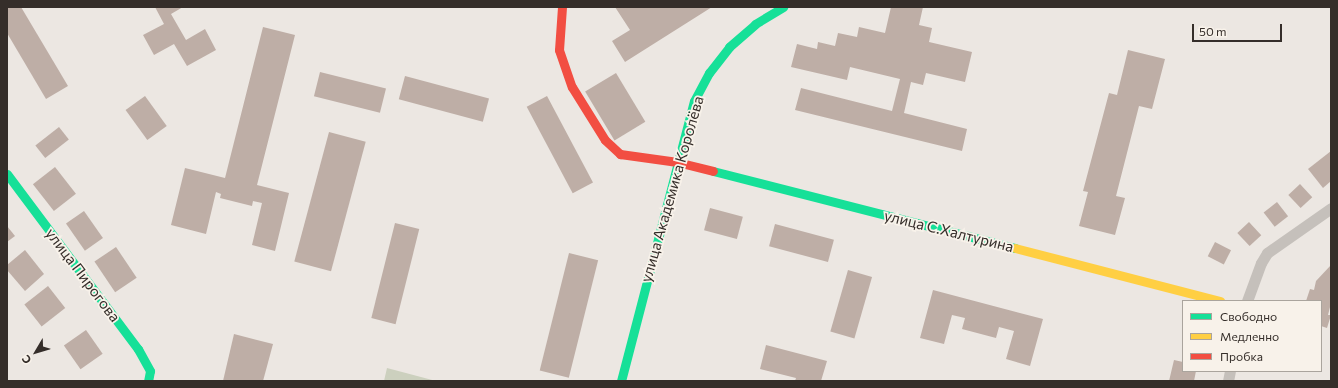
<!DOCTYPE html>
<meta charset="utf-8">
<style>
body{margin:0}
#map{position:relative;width:1338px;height:388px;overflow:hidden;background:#ece7e2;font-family:Commissioner,sans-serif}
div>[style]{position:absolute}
.green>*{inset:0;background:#ccd0be}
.building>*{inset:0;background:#beaea6;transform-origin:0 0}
.street>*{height:11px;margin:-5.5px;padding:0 5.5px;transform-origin:5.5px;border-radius:5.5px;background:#c5c0bb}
.fast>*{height:9px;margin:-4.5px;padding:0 4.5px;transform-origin:4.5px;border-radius:4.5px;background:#16e098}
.slow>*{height:9px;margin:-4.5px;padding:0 4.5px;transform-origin:4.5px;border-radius:4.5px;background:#ffcf43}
.jam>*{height:9px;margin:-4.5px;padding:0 4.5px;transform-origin:4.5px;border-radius:4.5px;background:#f24e42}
span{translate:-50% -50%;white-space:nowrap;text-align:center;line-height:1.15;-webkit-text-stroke:3.5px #f8f2ea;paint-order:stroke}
.street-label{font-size:15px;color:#352e2a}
.frame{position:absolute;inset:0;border:8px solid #352e2a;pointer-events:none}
.legend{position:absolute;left:1182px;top:300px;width:140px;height:72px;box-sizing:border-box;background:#f8f2ea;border:1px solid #aaa49d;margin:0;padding:5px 7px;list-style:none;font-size:12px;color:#352e2a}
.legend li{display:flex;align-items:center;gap:8px;height:20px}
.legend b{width:20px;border:1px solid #aaa49d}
.north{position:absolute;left:16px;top:332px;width:40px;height:40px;-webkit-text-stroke:3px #f8f2ea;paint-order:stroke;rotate:232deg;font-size:11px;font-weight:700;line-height:16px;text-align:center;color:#352e2a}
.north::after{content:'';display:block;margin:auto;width:14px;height:18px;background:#352e2a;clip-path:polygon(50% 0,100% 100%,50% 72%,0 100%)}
.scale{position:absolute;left:1192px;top:24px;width:90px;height:18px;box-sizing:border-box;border:2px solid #352e2a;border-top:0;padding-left:5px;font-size:12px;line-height:14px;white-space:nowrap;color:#352e2a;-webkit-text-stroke:3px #f8f2ea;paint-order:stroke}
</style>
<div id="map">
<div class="green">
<div style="clip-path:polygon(387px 368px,436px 381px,384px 381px)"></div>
</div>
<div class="building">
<div style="clip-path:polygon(7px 7px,21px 7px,68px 86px,46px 99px,7px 33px)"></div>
<div style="clip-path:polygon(155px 7px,183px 7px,171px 14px,186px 40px,205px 29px,216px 50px,187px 66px,174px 44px,154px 55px,143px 35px,164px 24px)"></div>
<div style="clip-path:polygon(615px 7px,712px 7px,625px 62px,612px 41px,630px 30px)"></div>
<div style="clip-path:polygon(891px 7px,923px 7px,919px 25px,932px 28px,929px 42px,972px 52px,965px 82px,926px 73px,923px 85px,911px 82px,904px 113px,967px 129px,962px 151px,795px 110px,801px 88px,892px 111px,900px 79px,850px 67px,847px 80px,791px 67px,797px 44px,817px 49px,818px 42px,835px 46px,838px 33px,857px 37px,859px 27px,885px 33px)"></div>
<div style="clip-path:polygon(263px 27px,295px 35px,257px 185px,289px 193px,275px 251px,252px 245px,262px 203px,253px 201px,252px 206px,220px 198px,221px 194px,216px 192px,206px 234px,171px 225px,185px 168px,225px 178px)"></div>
<div style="clip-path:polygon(1128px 50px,1165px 59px,1152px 109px,1139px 106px,1116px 196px,1125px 198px,1115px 235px,1079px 226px,1088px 192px,1083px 191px,1109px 93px,1117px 95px)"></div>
<div style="left:320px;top:72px;width:68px;height:25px;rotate:14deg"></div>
<div style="left:616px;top:73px;width:57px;height:36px;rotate:59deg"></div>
<div style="left:405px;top:76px;width:87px;height:24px;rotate:15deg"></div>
<div style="left:145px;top:96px;width:37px;height:24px;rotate:54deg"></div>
<div style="left:547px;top:96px;width:98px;height:23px;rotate:62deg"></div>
<div style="left:59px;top:127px;width:16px;height:30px;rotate:52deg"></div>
<div style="left:329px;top:132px;width:38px;height:134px;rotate:15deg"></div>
<div style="clip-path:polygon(1331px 151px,1331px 181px,1323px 188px,1308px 169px)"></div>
<div style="left:55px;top:167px;width:34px;height:28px;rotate:52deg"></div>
<div style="left:1300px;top:184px;width:18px;height:16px;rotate:47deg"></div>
<div style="left:1277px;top:202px;width:18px;height:17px;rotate:52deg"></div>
<div style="left:710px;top:208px;width:34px;height:23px;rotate:15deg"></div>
<div style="left:84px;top:211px;width:33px;height:22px;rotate:55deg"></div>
<div style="left:1249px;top:222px;width:18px;height:16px;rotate:47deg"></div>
<div style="left:395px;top:223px;width:25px;height:98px;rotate:14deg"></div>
<div style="left:775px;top:224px;width:61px;height:23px;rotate:15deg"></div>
<div style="clip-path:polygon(7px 226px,15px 236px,7px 242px)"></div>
<div style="left:1215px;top:242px;width:18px;height:16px;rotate:27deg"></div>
<div style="left:116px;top:247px;width:37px;height:26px;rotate:56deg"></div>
<div style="clip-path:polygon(25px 250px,44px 274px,25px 291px,7px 270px,7px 265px)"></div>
<div style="left:569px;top:253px;width:30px;height:121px;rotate:14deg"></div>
<div style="clip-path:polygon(1331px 265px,1331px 303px,1328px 315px,1331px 315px,1327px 328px,1321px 326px,1321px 301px,1306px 301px,1310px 289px,1314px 290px,1316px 281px)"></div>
<div style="left:848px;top:270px;width:25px;height:64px;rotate:16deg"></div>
<div style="left:48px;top:286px;width:28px;height:30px;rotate:52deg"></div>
<div style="clip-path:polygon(933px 290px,1043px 319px,1030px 366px,1006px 359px,1014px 331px,999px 327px,996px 338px,962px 329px,965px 318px,952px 315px,944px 344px,920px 338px)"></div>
<div style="left:86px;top:330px;width:29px;height:27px;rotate:55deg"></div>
<div style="clip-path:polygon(234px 334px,273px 344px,263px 381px,223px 381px)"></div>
<div style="clip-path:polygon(766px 345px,827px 361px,821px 381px,795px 381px,796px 378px,760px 369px)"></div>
<div style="clip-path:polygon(1174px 360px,1183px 362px,1183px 371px,1196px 371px,1194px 381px,1169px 381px)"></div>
</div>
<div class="street">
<div style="left:1247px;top:301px;width:40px;rotate:-69.8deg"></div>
<div style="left:1261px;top:263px;width:12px;rotate:-59deg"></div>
<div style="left:1267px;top:253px;width:78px;rotate:-35.1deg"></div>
<div style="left:1228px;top:381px;width:10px;rotate:-79deg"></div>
</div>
<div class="fast">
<div style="left:713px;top:171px;width:312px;rotate:14.3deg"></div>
<div style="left:7px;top:174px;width:219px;rotate:53.2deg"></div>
<div style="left:138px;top:349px;width:25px;rotate:61deg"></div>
<div style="left:150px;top:371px;width:10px;rotate:101deg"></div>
<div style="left:621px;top:381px;width:289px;rotate:-75.4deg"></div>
<div style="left:694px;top:101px;width:32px;rotate:-62deg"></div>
<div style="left:709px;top:73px;width:33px;rotate:-52deg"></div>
<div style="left:729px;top:47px;width:35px;rotate:-41deg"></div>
<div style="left:755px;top:24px;width:33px;rotate:-31deg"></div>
</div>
<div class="slow">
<div style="left:1015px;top:248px;width:212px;rotate:14.5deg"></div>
</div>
<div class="jam">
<div style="left:562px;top:7px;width:43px;rotate:94deg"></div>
<div style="left:559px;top:50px;width:39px;rotate:71deg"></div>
<div style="left:572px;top:87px;width:62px;rotate:58.1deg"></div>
<div style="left:605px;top:140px;width:21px;rotate:43deg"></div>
<div style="left:620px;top:154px;width:58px;rotate:8deg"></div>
<div style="left:677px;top:162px;width:37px;rotate:14deg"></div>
</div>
<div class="street-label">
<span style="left:672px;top:189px;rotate:-74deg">улица Академика Королёва</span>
<span style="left:949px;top:231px;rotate:14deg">улица С.Халтурина</span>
<span style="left:83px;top:275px;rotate:53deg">улица Пирогова</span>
</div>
<div class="frame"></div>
<ul class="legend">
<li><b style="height:5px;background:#16e098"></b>Свободно</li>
<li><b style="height:5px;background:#ffcf43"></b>Медленно</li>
<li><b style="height:5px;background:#f24e42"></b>Пробка</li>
</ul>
<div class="north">С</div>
<div class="scale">50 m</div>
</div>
